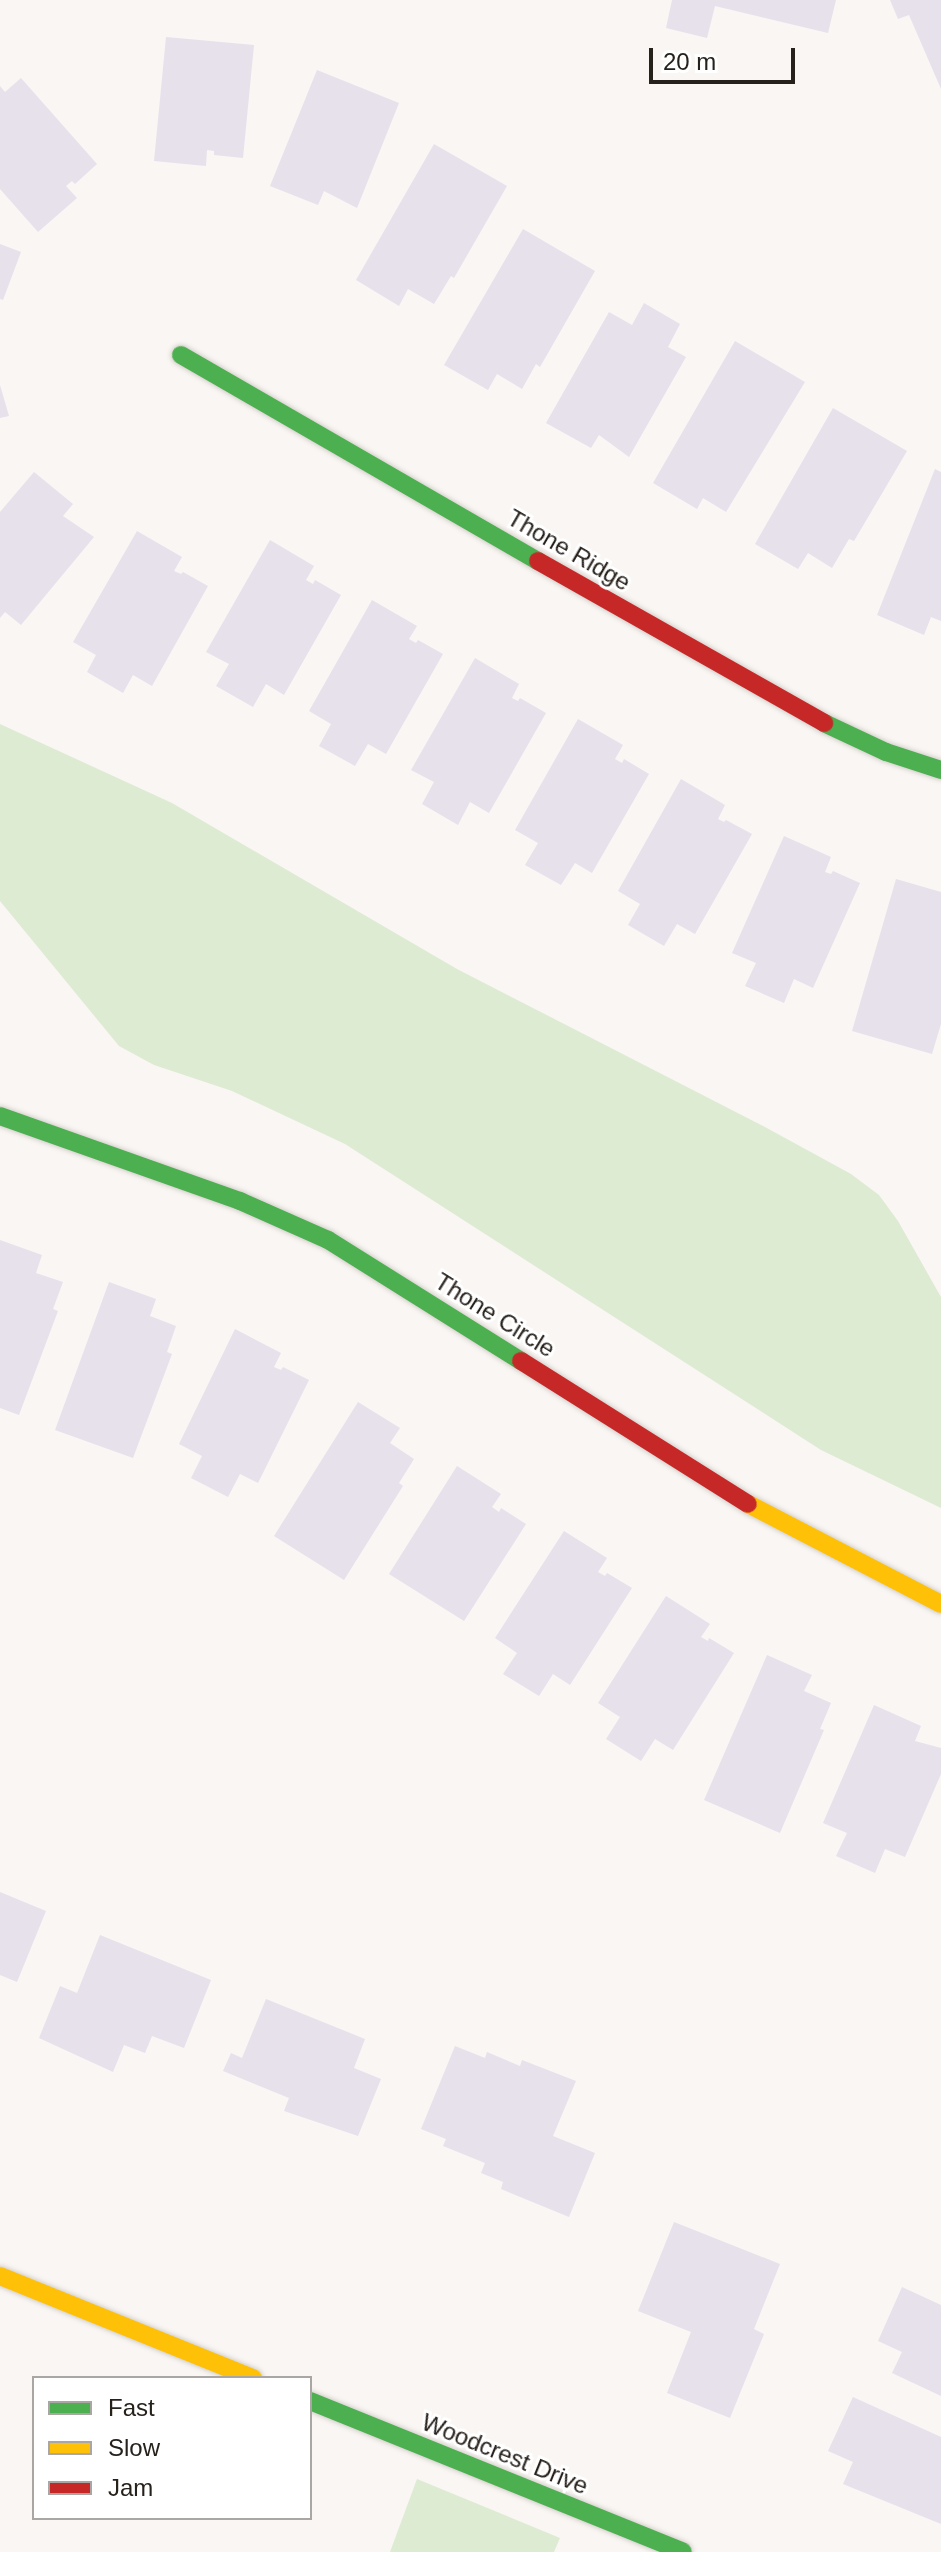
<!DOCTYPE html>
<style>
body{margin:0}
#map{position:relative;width:941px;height:2552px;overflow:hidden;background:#f9f6f3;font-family:Helvetica,sans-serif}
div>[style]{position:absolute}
.green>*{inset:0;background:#deebd3}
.building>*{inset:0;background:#e7e1ec}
.roads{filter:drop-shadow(0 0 2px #d5d0cc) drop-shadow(0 0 2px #d5d0cc)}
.fast>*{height:18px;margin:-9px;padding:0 9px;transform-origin:9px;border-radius:9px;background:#4caf50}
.slow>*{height:18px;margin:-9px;padding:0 9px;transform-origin:9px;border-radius:9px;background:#ffc107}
.jam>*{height:18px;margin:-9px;padding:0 9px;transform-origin:9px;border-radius:9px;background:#c62828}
span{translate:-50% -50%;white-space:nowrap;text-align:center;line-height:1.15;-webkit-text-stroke:6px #fff;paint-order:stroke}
.street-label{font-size:24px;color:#27211c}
.legend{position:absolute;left:32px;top:2376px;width:280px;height:144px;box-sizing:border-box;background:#fff;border:2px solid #a9a6a4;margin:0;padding:10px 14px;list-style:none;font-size:24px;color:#27211c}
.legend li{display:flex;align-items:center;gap:16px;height:40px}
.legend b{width:40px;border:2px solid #a9a6a4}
.scale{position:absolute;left:649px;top:48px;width:146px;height:36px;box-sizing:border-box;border:4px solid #27211c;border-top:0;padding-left:10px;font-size:24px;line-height:28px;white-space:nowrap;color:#27211c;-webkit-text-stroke:6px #fff;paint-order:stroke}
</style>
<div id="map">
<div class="green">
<div style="clip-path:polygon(0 724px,172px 803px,457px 969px,765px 1127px,851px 1174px,879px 1195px,898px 1221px,941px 1297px,941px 1508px,821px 1450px,345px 1144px,232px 1091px,154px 1065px,119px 1046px,0 901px)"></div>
<div style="clip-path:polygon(417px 2479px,560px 2538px,554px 2552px,390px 2552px)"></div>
</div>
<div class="building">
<div style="clip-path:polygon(672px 0,836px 0,828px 33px,715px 6px,707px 38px,666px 28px)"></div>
<div style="clip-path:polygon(890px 0,941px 0,941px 89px,909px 15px,898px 19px)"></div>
<div style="clip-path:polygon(166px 37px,254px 45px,243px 158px,214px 155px,214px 151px,207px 150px,206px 166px,154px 161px)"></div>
<div style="clip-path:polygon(317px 70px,399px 103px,357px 208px,324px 191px,318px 205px,270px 186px)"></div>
<div style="clip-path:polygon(21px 78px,97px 164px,75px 184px,72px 181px,66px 186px,77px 198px,38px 232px,0 189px,0 86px,5px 92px)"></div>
<div style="clip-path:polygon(434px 144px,507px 186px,454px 278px,451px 276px,434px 304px,408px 289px,399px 306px,356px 280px)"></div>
<div style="clip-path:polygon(523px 229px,595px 271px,540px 367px,536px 364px,522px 389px,497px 374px,488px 390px,444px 365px)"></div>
<div style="clip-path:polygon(0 244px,21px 252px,3px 300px,0 299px)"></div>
<div style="clip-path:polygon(644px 303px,680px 324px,668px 347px,686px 357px,629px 457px,599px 435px,591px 448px,546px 423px,609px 312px,632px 325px)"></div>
<div style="clip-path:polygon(735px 341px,805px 382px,726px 512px,703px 498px,697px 509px,653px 483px)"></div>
<div style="clip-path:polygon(0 385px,9px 416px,0 418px)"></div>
<div style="clip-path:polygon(833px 408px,907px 451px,854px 541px,849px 539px,832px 568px,808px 553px,798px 569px,755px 544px)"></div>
<div style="clip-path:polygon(935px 469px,941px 472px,941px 621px,931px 617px,924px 635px,877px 615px)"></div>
<div style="clip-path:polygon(34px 472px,73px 504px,63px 516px,94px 537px,21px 625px,5px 612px,0 618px,0 512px)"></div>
<div style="clip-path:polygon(137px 531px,182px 557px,174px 571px,181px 574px,183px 572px,208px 586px,152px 686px,133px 675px,123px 693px,87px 672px,96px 655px,73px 642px)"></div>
<div style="clip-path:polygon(270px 540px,314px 566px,306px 580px,313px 584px,315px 580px,341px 595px,284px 695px,266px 684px,253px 707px,216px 686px,229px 664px,206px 652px)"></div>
<div style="clip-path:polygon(372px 600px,417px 626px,409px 639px,416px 643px,418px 640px,443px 654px,386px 754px,368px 744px,355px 766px,319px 746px,331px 724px,309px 711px)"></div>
<div style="clip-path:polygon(475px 658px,519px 684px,512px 698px,518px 701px,520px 698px,546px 713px,489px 813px,470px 802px,458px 825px,422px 804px,434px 782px,411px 770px)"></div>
<div style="clip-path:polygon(578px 719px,623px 745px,615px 759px,622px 763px,624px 759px,649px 774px,592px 873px,575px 863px,561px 885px,525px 865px,538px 843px,515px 830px)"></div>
<div style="clip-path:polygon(681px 779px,725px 805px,718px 819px,724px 822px,726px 820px,752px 834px,695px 934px,677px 924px,664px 946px,628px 925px,640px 904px,618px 891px)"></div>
<div style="clip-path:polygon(784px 836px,831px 857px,825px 872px,831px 874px,833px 871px,860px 883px,813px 988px,794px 979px,784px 1003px,745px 986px,756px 963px,732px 953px)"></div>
<div style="clip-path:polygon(896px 879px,941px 892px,941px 1024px,932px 1054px,852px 1031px)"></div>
<div style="clip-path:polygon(0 1240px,42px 1255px,36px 1273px,63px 1282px,53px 1309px,58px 1311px,19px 1415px,0 1408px)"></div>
<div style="clip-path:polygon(109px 1282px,156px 1299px,150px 1316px,176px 1326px,167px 1352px,172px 1354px,133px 1458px,55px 1430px)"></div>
<div style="clip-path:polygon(235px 1329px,281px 1353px,274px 1367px,281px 1370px,283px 1367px,309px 1380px,258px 1483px,240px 1474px,228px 1497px,191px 1478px,202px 1456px,179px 1444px)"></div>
<div style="clip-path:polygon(358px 1402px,400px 1428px,390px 1443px,414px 1459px,399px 1483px,403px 1486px,344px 1580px,274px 1536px)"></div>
<div style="clip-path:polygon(457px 1466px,501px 1494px,492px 1507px,499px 1512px,501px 1508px,526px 1524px,464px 1621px,389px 1574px)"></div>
<div style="clip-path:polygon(564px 1531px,607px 1558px,598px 1572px,605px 1576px,607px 1573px,632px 1588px,570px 1685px,553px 1674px,539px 1696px,503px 1674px,517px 1653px,495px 1638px)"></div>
<div style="clip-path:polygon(666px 1596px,710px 1624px,701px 1637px,708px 1641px,709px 1638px,734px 1653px,673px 1750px,655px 1739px,641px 1761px,606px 1739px,620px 1717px,598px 1703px)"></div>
<div style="clip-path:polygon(767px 1655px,812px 1675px,804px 1691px,831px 1703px,820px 1729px,824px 1730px,780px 1833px,704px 1800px)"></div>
<div style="clip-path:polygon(874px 1705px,921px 1726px,915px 1741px,941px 1748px,941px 1774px,905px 1857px,885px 1849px,875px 1873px,836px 1856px,847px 1833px,823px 1823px)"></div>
<div style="clip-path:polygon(0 1892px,46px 1911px,17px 1982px,0 1975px)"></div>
<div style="clip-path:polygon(100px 1935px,211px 1980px,184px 2048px,152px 2036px,145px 2053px,124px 2045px,113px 2072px,39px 2038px,60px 1986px,77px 1993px)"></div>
<div style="clip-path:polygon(266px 1999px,365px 2039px,354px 2068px,381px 2079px,358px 2136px,284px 2111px,289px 2098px,223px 2071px,231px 2053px,242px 2058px)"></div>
<div style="clip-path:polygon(455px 2046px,485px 2058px,487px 2052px,520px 2066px,522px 2060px,576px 2081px,553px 2136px,595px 2153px,569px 2217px,501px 2189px,503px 2182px,481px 2173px,485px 2163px,443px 2146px,446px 2139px,421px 2129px)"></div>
<div style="clip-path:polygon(674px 2222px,780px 2264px,754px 2329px,764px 2334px,730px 2418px,667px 2393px,691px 2332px,638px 2311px)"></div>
<div style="clip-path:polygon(902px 2287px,941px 2305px,941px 2396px,892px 2373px,902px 2352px,878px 2341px)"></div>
<div style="clip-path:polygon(853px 2397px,941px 2437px,941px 2524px,843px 2484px,853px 2462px,828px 2451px)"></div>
</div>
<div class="roads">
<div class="fast">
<div style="left:181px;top:355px;width:412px;rotate:30deg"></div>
<div style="left:824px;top:723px;width:68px;rotate:25.1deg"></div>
<div style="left:886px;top:752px;width:58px;rotate:18.1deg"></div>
<div style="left:0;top:1116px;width:255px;rotate:19.5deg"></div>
<div style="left:240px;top:1201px;width:96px;rotate:23.9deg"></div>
<div style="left:328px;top:1240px;width:228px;rotate:32.1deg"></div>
<div style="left:310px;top:2401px;width:402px;rotate:22deg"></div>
</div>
<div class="slow">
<div style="left:748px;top:1504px;width:217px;rotate:27.4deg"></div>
<div style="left:0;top:2276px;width:273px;rotate:22deg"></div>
</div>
<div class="jam">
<div style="left:538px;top:561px;width:329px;rotate:29.5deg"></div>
<div style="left:521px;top:1361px;width:268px;rotate:32.2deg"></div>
</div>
</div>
<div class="street-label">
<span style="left:569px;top:550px;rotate:30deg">Thone Ridge</span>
<span style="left:495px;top:1315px;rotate:32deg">Thone Circle</span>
<span style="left:505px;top:2454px;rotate:22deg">Woodcrest Drive</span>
</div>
<ul class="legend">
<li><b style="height:10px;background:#4caf50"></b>Fast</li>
<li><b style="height:10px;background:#ffc107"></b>Slow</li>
<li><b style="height:10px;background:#c62828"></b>Jam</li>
</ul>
<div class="scale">20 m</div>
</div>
